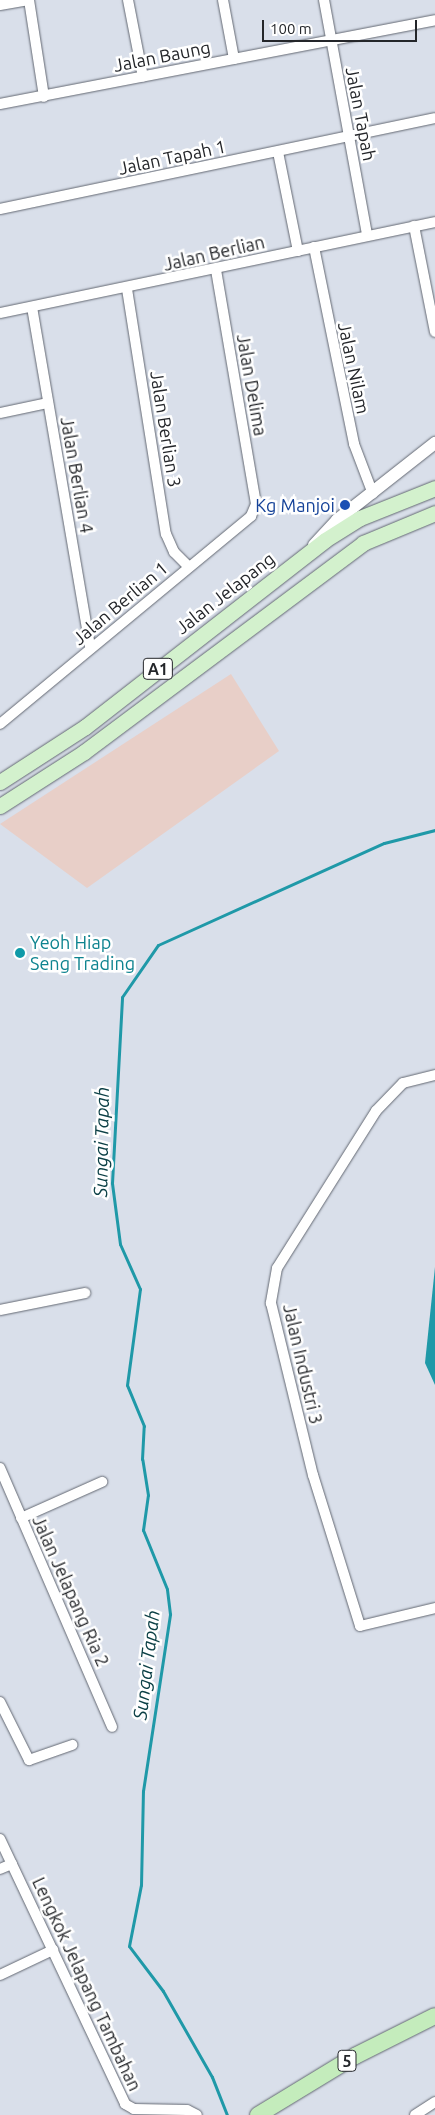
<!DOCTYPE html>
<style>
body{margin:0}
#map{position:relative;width:435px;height:2115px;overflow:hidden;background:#d9dfea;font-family:Ubuntu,sans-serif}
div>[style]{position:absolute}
.commercial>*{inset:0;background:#e8cfc8}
.water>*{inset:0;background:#1f99a8}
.stream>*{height:3px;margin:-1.5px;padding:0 1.5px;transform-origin:1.5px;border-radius:1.5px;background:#1f99a8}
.roads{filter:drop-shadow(0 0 1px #636872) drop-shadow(0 0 1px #636872)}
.minor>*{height:10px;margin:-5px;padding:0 5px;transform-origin:5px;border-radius:5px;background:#fff}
.tertiary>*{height:12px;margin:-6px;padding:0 6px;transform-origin:6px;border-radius:6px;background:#fff}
.primary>*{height:15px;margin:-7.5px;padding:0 7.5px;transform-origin:7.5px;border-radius:7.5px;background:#d3f1cd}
.trunk>*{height:16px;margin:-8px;padding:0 8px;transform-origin:8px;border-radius:8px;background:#c4ecbc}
.dots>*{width:14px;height:14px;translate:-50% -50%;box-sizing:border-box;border:2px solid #fff;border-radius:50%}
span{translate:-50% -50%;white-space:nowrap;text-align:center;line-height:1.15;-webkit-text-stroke:5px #fff;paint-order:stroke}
.shield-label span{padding:1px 4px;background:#fff;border:1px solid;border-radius:4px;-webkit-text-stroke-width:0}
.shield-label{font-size:16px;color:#24262a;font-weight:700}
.street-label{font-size:18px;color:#24262a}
.transit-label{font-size:18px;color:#164399}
.right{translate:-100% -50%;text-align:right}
.culture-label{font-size:18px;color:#0d838f}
.left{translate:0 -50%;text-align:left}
.water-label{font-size:19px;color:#0c4046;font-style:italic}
.scale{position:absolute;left:262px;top:20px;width:155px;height:22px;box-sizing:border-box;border:2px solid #24262a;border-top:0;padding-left:6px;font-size:15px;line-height:18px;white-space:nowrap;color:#24262a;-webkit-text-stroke:4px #fff;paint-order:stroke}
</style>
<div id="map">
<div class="commercial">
<div style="clip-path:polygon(231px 674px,279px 751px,87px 888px,0 824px)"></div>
</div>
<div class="water">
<div style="clip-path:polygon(435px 1267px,435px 1385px,425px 1363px)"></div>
</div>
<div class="stream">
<div style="left:227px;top:2115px;width:41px;rotate:-111.5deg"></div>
<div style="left:212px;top:2077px;width:99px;rotate:-119.7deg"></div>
<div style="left:163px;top:1991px;width:56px;rotate:-127.1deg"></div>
<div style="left:129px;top:1946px;width:62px;rotate:-78.9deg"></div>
<div style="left:141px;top:1885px;width:94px;rotate:-88.8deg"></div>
<div style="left:143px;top:1791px;width:179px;rotate:-81.3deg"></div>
<div style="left:170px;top:1614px;width:25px;rotate:-97deg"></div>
<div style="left:167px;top:1589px;width:64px;rotate:-112.1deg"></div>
<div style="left:143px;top:1530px;width:35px;rotate:-82deg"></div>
<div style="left:148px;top:1495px;width:36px;rotate:-99deg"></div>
<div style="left:142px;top:1459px;width:33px;rotate:-87deg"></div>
<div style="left:144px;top:1426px;width:44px;rotate:-112.5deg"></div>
<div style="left:127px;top:1385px;width:97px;rotate:-82.3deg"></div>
<div style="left:140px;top:1289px;width:49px;rotate:-114deg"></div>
<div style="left:120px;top:1244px;width:62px;rotate:-97.5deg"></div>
<div style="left:112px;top:1183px;width:186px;rotate:-86.9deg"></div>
<div style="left:122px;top:997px;width:63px;rotate:-55.3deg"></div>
<div style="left:158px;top:945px;width:248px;rotate:-24.3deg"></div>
<div style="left:384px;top:843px;width:53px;rotate:-14.3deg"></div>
</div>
<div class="roads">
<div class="minor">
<div style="left:29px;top:0;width:98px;rotate:81.2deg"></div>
<div style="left:128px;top:0;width:78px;rotate:79deg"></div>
<div style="left:223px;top:0;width:60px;rotate:79.4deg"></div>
<div style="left:324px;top:0;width:239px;rotate:79.6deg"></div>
<div style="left:0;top:5px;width:29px;rotate:-10deg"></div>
<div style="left:0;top:104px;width:443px;rotate:-10.9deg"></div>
<div style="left:278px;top:152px;width:101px;rotate:78.6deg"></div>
<div style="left:0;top:209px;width:444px;rotate:-11.8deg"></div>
<div style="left:414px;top:226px;width:108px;rotate:78.8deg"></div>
<div style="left:314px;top:247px;width:201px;rotate:78.5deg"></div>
<div style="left:354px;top:444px;width:53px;rotate:69.2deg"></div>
<div style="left:127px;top:289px;width:248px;rotate:81deg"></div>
<div style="left:166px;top:534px;width:20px;rotate:66deg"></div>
<div style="left:174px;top:552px;width:21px;rotate:45deg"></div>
<div style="left:32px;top:307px;width:346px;rotate:80.3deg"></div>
<div style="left:0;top:313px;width:444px;rotate:-11.8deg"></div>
<div style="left:0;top:413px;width:49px;rotate:-11.8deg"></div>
<div style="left:0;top:724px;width:326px;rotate:-39.6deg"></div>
<div style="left:251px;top:516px;width:13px;rotate:-67deg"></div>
<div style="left:256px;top:504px;width:236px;rotate:-99.7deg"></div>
<div style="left:435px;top:1075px;width:33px;rotate:166deg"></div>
<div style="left:403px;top:1083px;width:39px;rotate:134deg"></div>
<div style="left:376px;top:1111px;width:186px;rotate:122.2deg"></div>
<div style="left:277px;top:1268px;width:36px;rotate:100deg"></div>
<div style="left:271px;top:1303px;width:177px;rotate:76.3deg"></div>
<div style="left:313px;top:1475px;width:158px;rotate:72.7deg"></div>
<div style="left:360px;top:1626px;width:77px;rotate:-13.5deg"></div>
<div style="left:0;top:1310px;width:87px;rotate:-11.3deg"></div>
<div style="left:0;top:1468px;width:282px;rotate:66.6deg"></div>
<div style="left:21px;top:1518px;width:89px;rotate:-24deg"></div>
<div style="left:0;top:1702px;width:65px;rotate:63.4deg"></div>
<div style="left:29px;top:1760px;width:46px;rotate:-19.2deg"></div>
<div style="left:0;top:1839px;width:293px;rotate:64.7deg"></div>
<div style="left:125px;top:2104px;width:10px;rotate:29deg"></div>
<div style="left:134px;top:2109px;width:53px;rotate:1.1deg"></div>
<div style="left:187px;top:2110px;width:11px;rotate:27deg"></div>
<div style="left:0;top:1869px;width:13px;rotate:-23deg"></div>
<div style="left:0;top:1975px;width:59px;rotate:-25.3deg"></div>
<div style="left:415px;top:2115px;width:24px;rotate:-33deg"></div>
</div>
<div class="tertiary">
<div style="left:314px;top:545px;width:34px;rotate:-47deg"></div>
<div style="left:337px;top:520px;width:125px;rotate:-38.2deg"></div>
</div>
<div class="primary">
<div style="left:0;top:782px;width:101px;rotate:-32.9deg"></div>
<div style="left:85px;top:727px;width:304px;rotate:-37.9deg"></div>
<div style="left:325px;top:540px;width:41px;rotate:-32.2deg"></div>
<div style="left:360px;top:518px;width:81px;rotate:-21.8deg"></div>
<div style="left:0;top:806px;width:100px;rotate:-32.7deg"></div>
<div style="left:84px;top:752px;width:349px;rotate:-36.8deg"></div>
<div style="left:363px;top:543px;width:78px;rotate:-22.6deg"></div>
</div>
<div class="trunk">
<div style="left:258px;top:2115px;width:114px;rotate:-31.3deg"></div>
<div style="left:355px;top:2056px;width:89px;rotate:-26.6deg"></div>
</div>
</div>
<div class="dots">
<div style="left:345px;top:505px;background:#1a4fb4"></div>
<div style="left:20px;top:953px;background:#0f9aa8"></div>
</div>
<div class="shield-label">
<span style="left:158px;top:669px">A1</span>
<span style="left:347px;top:2061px">5</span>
</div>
<div class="street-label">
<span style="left:162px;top:56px;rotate:-11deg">Jalan Baung</span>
<span style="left:361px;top:114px;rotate:79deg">Jalan Tapah</span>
<span style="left:172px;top:157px;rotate:-12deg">Jalan Tapah 1</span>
<span style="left:214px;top:253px;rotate:-13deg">Jalan Berlian</span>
<span style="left:354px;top:368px;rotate:78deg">Jalan Nilam</span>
<span style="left:252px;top:385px;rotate:80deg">Jalan Delima</span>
<span style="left:166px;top:429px;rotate:81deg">Jalan Berlian 3</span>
<span style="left:77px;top:475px;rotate:80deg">Jalan Berlian 4</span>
<span style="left:225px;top:593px;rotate:-38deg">Jalan Jelapang</span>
<span style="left:120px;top:603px;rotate:-40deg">Jalan Berlian 1</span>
<span style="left:303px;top:1364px;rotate:77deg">Jalan Industri 3</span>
<span style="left:71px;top:1591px;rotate:66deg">Jalan Jelapang Ria 2</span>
<span style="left:87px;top:1984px;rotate:65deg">Lengkok Jelapang Tambahan</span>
</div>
<div class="transit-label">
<span class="right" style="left:335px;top:505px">Kg Manjoi</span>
</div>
<div class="culture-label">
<span class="left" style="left:30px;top:953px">Yeoh Hiap<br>Seng Trading</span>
</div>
<div class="water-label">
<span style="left:102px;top:1142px;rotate:-89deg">Sungai Tapah</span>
<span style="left:147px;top:1665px;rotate:-83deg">Sungai Tapah</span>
</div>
<div class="scale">100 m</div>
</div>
